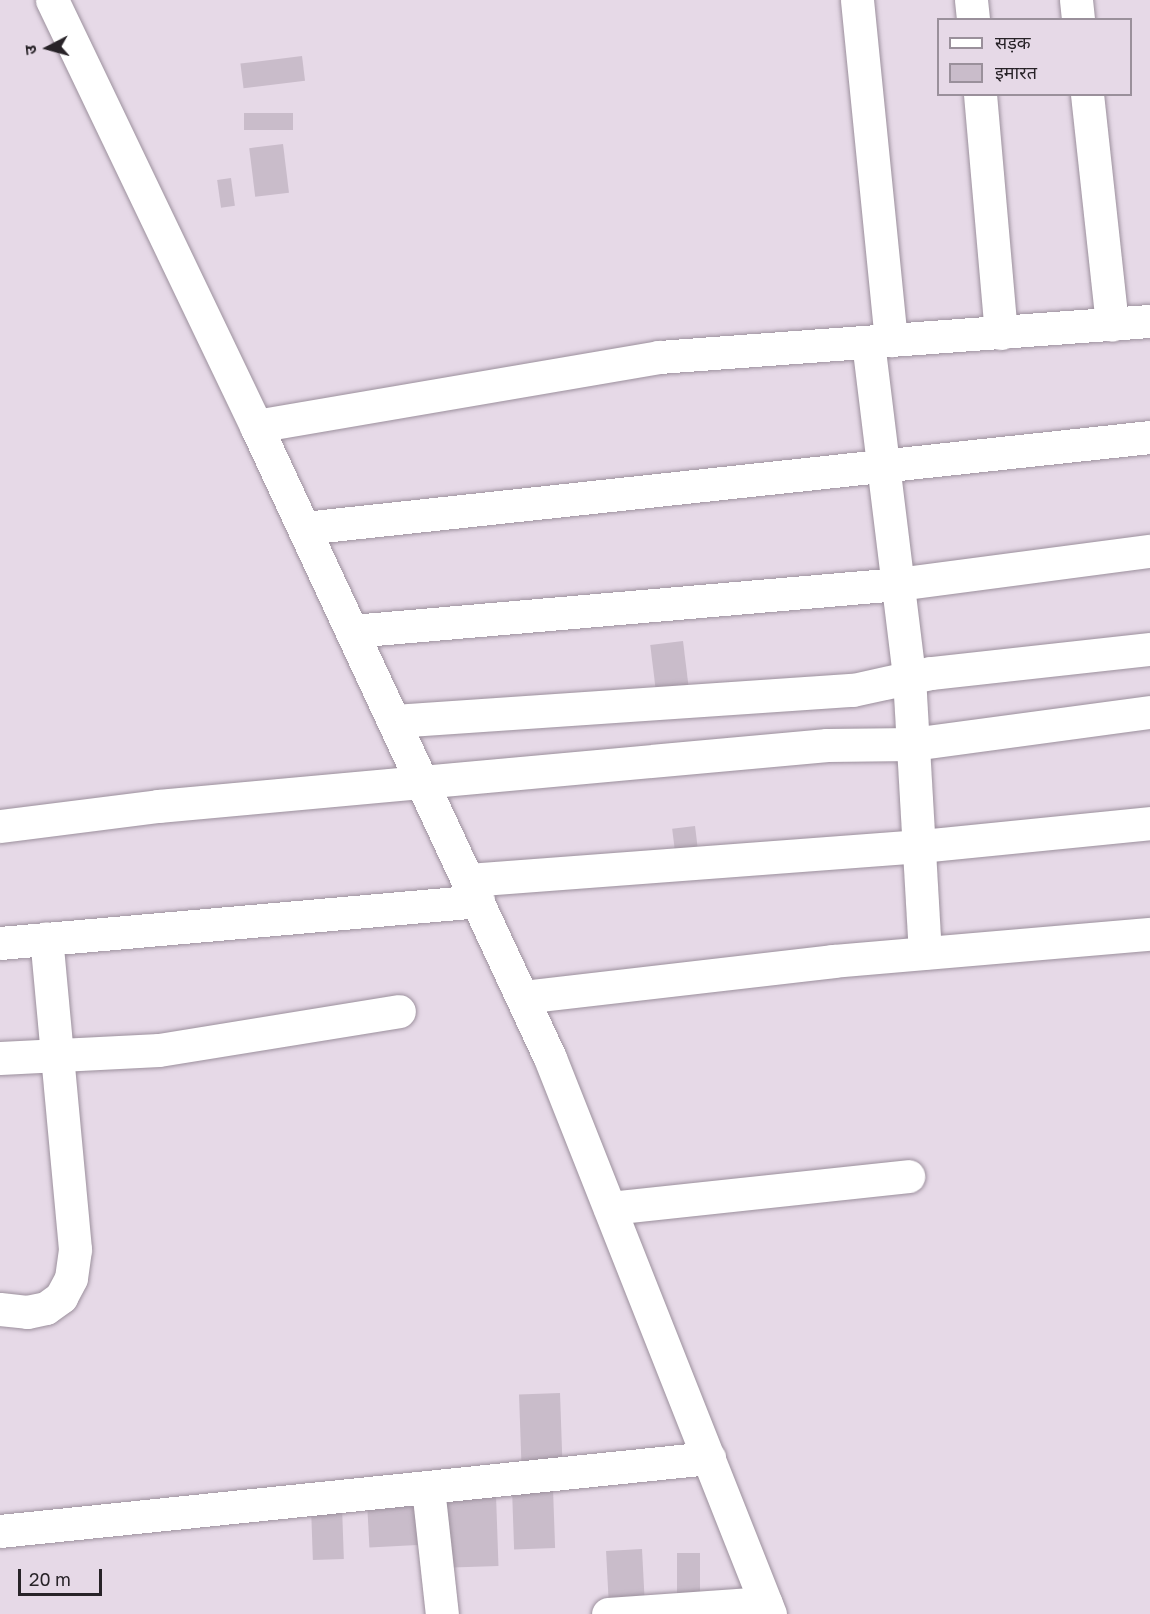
<!DOCTYPE html>
<meta charset="utf-8">
<style>
body{margin:0}
#map{position:relative;width:1150px;height:1614px;overflow:hidden;background:#e6d9e7;font-family:"Golos Text","Noto Sans Devanagari",sans-serif}
div>[style]{position:absolute}
.building>*{inset:0;background:#c9bcca;transform-origin:0 0}
.roads{filter:drop-shadow(0 0 2px #9c909d) drop-shadow(0 0 2px #9c909d)}
.minor>*{height:33px;margin:-16.5px;padding:0 16.5px;transform-origin:16.5px;border-radius:16.5px;background:#fff}
span{translate:-50% -50%;white-space:nowrap;text-align:center;line-height:1.15;-webkit-text-stroke:5px #e6d9e7;paint-order:stroke}
.legend{position:absolute;left:937px;top:18px;width:195px;height:78px;box-sizing:border-box;background:#e6d9e7;border:2px solid #9a909b;margin:0;padding:8px 10px;list-style:none;font-size:18px;color:#282328}
.legend li{display:flex;align-items:center;gap:12px;height:30px}
.legend b{width:30px;border:2px solid #9a909b}
.north{position:absolute;left:18px;top:18px;width:60px;height:60px;-webkit-text-stroke:4px #e6d9e7;paint-order:stroke;rotate:264deg;font-size:16px;font-weight:700;line-height:24px;text-align:center;color:#282328}
.north::after{content:'';display:block;margin:auto;width:21px;height:27px;background:#282328;clip-path:polygon(50% 0,100% 100%,50% 72%,0 100%)}
.scale{position:absolute;left:18px;top:1569px;width:84px;height:27px;box-sizing:border-box;border:3px solid #282328;border-top:0;padding-left:8px;font-size:18px;line-height:21px;white-space:nowrap;color:#282328;-webkit-text-stroke:4px #e6d9e7;paint-order:stroke}
</style>
<div id="map">
<div class="building">
<div style="left:302px;top:56px;width:25px;height:62px;rotate:83deg"></div>
<div style="left:293px;top:113px;width:17px;height:49px;rotate:90deg"></div>
<div style="left:283px;top:144px;width:49px;height:34px;rotate:83deg"></div>
<div style="left:231px;top:178px;width:28px;height:14px;rotate:82deg"></div>
<div style="left:683px;top:641px;width:50px;height:33px;rotate:83deg"></div>
<div style="left:695px;top:826px;width:33px;height:23px;rotate:83deg"></div>
<div style="left:560px;top:1393px;width:76px;height:41px;rotate:88deg"></div>
<div style="left:553px;top:1488px;width:60px;height:41px;rotate:88deg"></div>
<div style="left:496px;top:1495px;width:71px;height:54px;rotate:88deg"></div>
<div style="left:415px;top:1500px;width:45px;height:48px;rotate:87deg"></div>
<div style="left:342px;top:1506px;width:53px;height:31px;rotate:88deg"></div>
<div style="left:642px;top:1549px;width:57px;height:36px;rotate:87deg"></div>
<div style="left:677px;top:1553px;width:23px;height:45px"></div>
</div>
<div class="roads">
<div class="minor">
<div style="left:52px;top:0;width:472px;rotate:64.4deg"></div>
<div style="left:256px;top:426px;width:697px;rotate:65.05deg"></div>
<div style="left:550px;top:1058px;width:598px;rotate:68.41deg"></div>
<div style="left:857px;top:0;width:342px;rotate:84.3deg"></div>
<div style="left:971px;top:0;width:20px;rotate:84deg"></div>
<div style="left:1076px;top:0;width:20px;rotate:84deg"></div>
<div style="left:980px;top:94px;width:240px;rotate:85deg"></div>
<div style="left:1087px;top:94px;width:232px;rotate:83.8deg"></div>
<div style="left:868px;top:342px;width:337px;rotate:83deg"></div>
<div style="left:909px;top:677px;width:276px;rotate:86.7deg"></div>
<div style="left:256px;top:426px;width:409px;rotate:-9.7deg"></div>
<div style="left:659px;top:357px;width:492px;rotate:-4.2deg"></div>
<div style="left:304px;top:528px;width:851px;rotate:-6.14deg"></div>
<div style="left:352px;top:631px;width:548px;rotate:-4.92deg"></div>
<div style="left:898px;top:584px;width:254px;rotate:-7.5deg"></div>
<div style="left:394px;top:721px;width:460px;rotate:-3.9deg"></div>
<div style="left:853px;top:690px;width:80px;rotate:-12.3deg"></div>
<div style="left:931px;top:673px;width:220px;rotate:-6.3deg"></div>
<div style="left:0;top:826px;width:159px;rotate:-7.2deg"></div>
<div style="left:158px;top:806px;width:672px;rotate:-5.21deg"></div>
<div style="left:827px;top:745px;width:86px;rotate:-0.7deg"></div>
<div style="left:913px;top:744px;width:239px;rotate:-7.7deg"></div>
<div style="left:468px;top:880px;width:454px;rotate:-4.3deg"></div>
<div style="left:921px;top:846px;width:230px;rotate:-5.7deg"></div>
<div style="left:0;top:943px;width:480px;rotate:-5deg"></div>
<div style="left:523px;top:997px;width:312px;rotate:-6.6deg"></div>
<div style="left:833px;top:961px;width:318px;rotate:-4.9deg"></div>
<div style="left:0;top:1058px;width:159px;rotate:-2.9deg"></div>
<div style="left:159px;top:1050px;width:243px;rotate:-9.2deg"></div>
<div style="left:610px;top:1208px;width:300px;rotate:-6.1deg"></div>
<div style="left:0;top:1309px;width:27px;rotate:6deg"></div>
<div style="left:27px;top:1312px;width:19px;rotate:-12deg"></div>
<div style="left:46px;top:1308px;width:19px;rotate:-36deg"></div>
<div style="left:61px;top:1297px;width:21px;rotate:-62deg"></div>
<div style="left:71px;top:1278px;width:29px;rotate:-82deg"></div>
<div style="left:75px;top:1249px;width:312px;rotate:-95.3deg"></div>
<div style="left:428px;top:1488px;width:127px;rotate:83.7deg"></div>
<div style="left:0;top:1531px;width:713px;rotate:-5.88deg"></div>
<div style="left:608px;top:1614px;width:158px;rotate:-4deg"></div>
</div>
</div>
<ul class="legend">
<li><b style="height:8px;background:#fff"></b>सड़क</li>
<li><b style="height:16px;background:#c9bcca"></b>इमारत</li>
</ul>
<div class="north">उ</div>
<div class="scale">20 m</div>
</div>
